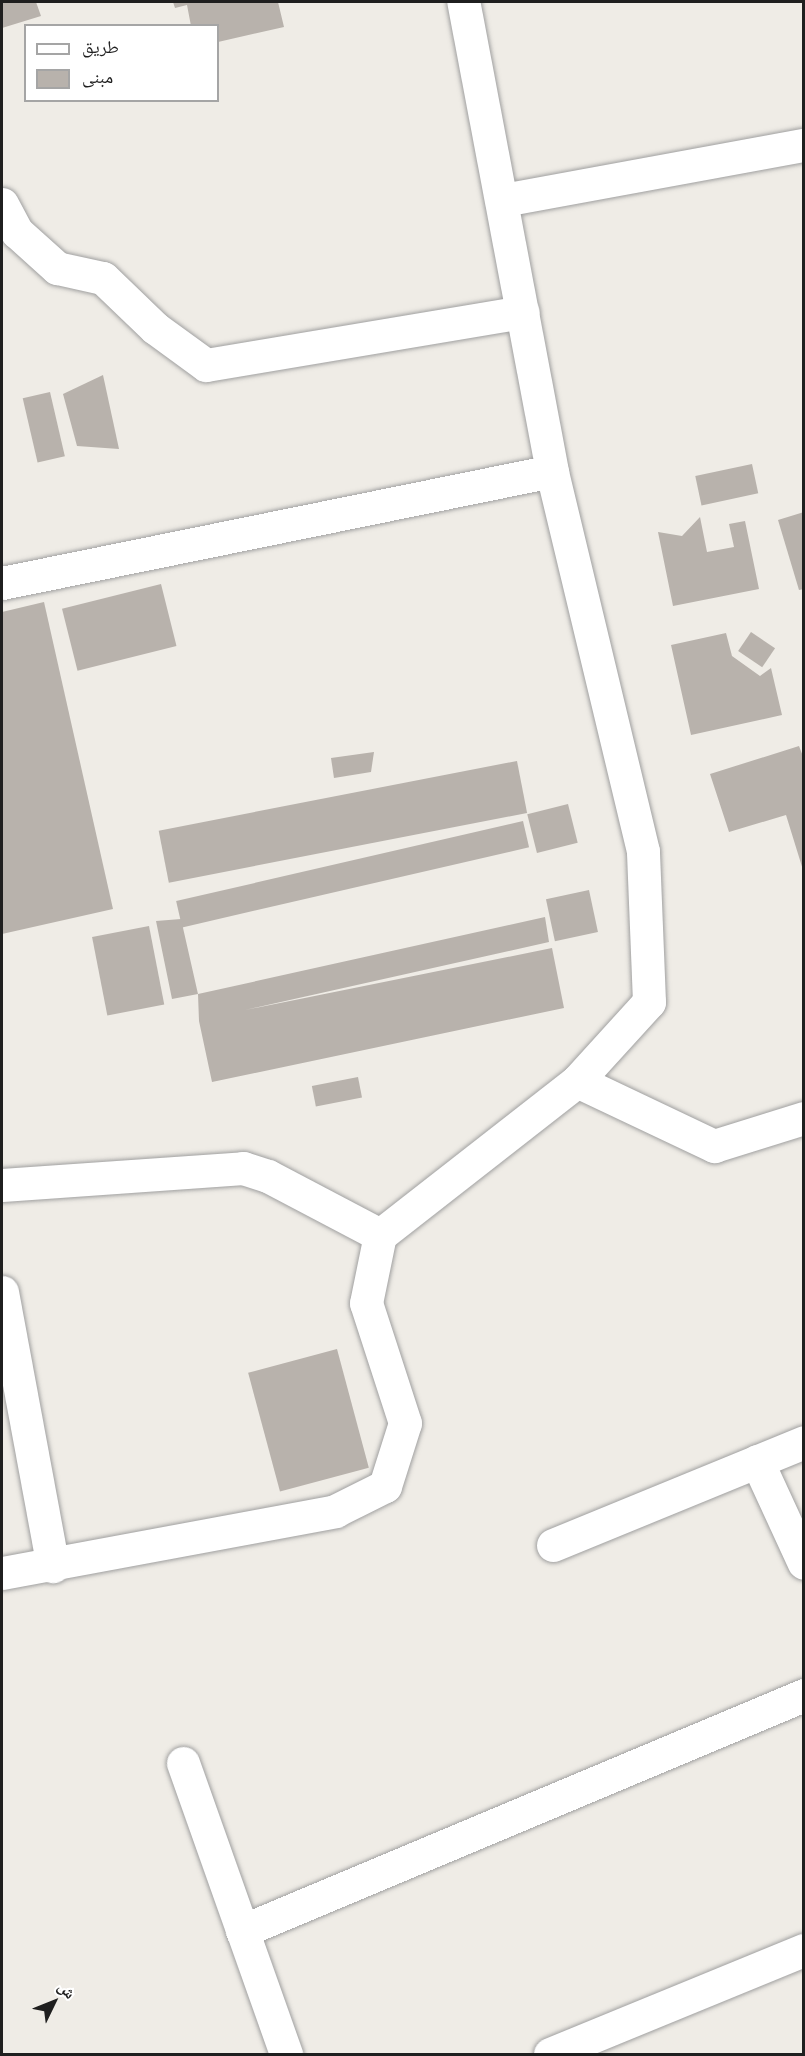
<!DOCTYPE html>
<meta charset="utf-8">
<style>
body{margin:0}
#map{position:relative;width:805px;height:2056px;overflow:hidden;background:#efece6;font-family:"Open Sans","Noto Naskh Arabic",sans-serif}
div>[style]{position:absolute}
.building>*{inset:0;background:#b8b2ac;transform-origin:0 0}
.roads{filter:drop-shadow(0 0 2px #a0a0a0) drop-shadow(0 0 2px #a0a0a0)}
.street>*{height:33px;margin:-16.5px;padding:0 16.5px;transform-origin:16.5px;border-radius:16.5px;background:#fff}
span{translate:-50% -50%;white-space:nowrap;text-align:center;line-height:1.15;-webkit-text-stroke:4.5px #fff;paint-order:stroke}
.frame{position:absolute;inset:0;border:3px solid #1f1f1f;pointer-events:none}
.legend{position:absolute;left:24px;top:24px;width:195px;height:78px;box-sizing:border-box;background:#fff;border:2px solid #a5a5a5;margin:0;padding:8px 10px;list-style:none;font-size:18px;color:#1f1f1f}
.legend li{display:flex;align-items:center;gap:12px;height:30px}
.legend b{width:30px;border:2px solid #a5a5a5}
.north{position:absolute;left:24px;top:1972px;width:60px;height:60px;-webkit-text-stroke:4px #fff;paint-order:stroke;rotate:47deg;font-size:16px;font-weight:700;line-height:24px;text-align:center;color:#1f1f1f}
.north::after{content:'';display:block;margin:auto;width:21px;height:27px;background:#1f1f1f;clip-path:polygon(50% 0,100% 100%,50% 72%,0 100%)}
</style>
<div id="map">
<div class="building">
<div style="clip-path:polygon(2px 2px,36px 2px,41px 16px,2px 28px)"></div>
<div style="clip-path:polygon(173px 2px,278px 2px,284px 27px,218px 42px,218px 26px,191px 26px,187px 5px,175px 8px)"></div>
<div style="clip-path:polygon(103px 375px,119px 449px,77px 446px,63px 394px)"></div>
<div style="left:50px;top:392px;width:66px;height:28px;rotate:77deg"></div>
<div style="left:752px;top:464px;width:30px;height:58px;rotate:78deg"></div>
<div style="clip-path:polygon(804px 512px,804px 589px,799px 590px,778px 520px)"></div>
<div style="clip-path:polygon(700px 517px,707px 552px,734px 547px,729px 524px,745px 521px,759px 589px,673px 606px,658px 532px,682px 536px)"></div>
<div style="left:161px;top:584px;width:64px;height:102px;rotate:76deg"></div>
<div style="clip-path:polygon(44px 602px,113px 909px,2px 934px,2px 612px)"></div>
<div style="left:751px;top:632px;width:29px;height:23px;rotate:34deg"></div>
<div style="clip-path:polygon(726px 633px,732px 656px,760px 676px,771px 668px,782px 715px,691px 735px,671px 645px)"></div>
<div style="clip-path:polygon(799px 746px,804px 759px,803px 870px,786px 815px,729px 832px,710px 774px)"></div>
<div style="clip-path:polygon(374px 752px,371px 772px,334px 778px,331px 758px)"></div>
<div style="left:517px;top:761px;width:53px;height:365px;rotate:79deg"></div>
<div style="left:568px;top:804px;width:40px;height:42px;rotate:76deg"></div>
<div style="left:523px;top:821px;width:27px;height:356px;rotate:77deg"></div>
<div style="left:589px;top:890px;width:43px;height:44px;rotate:78deg"></div>
<div style="clip-path:polygon(545px 917px,549px 942px,245px 1010px,552px 948px,564px 1008px,212px 1082px,199px 1021px,198px 994px,172px 999px,156px 921px,181px 919px,198px 994px)"></div>
<div style="left:149px;top:926px;width:80px;height:58px;rotate:79deg"></div>
<div style="left:358px;top:1077px;width:21px;height:47px;rotate:79deg"></div>
<div style="left:337px;top:1349px;width:123px;height:92px;rotate:75deg"></div>
</div>
<div class="roads">
<div class="street">
<div style="left:503px;top:200px;width:306px;rotate:-10.4deg"></div>
<div style="left:2px;top:204px;width:32px;rotate:62deg"></div>
<div style="left:17px;top:232px;width:54px;rotate:42deg"></div>
<div style="left:57px;top:268px;width:47px;rotate:12.3deg"></div>
<div style="left:103px;top:278px;width:72px;rotate:43.9deg"></div>
<div style="left:155px;top:328px;width:63px;rotate:36deg"></div>
<div style="left:206px;top:365px;width:321px;rotate:-9.5deg"></div>
<div style="left:2px;top:583px;width:561px;rotate:-11.51deg"></div>
<div style="left:577px;top:1081px;width:152px;rotate:25.4deg"></div>
<div style="left:714px;top:1146px;width:94px;rotate:-17.3deg"></div>
<div style="left:2px;top:1185px;width:242px;rotate:-4deg"></div>
<div style="left:243px;top:1168px;width:26px;rotate:18deg"></div>
<div style="left:268px;top:1176px;width:127px;rotate:27.8deg"></div>
<div style="left:2px;top:1292px;width:279px;rotate:79.5deg"></div>
<div style="left:757px;top:1461px;width:112px;rotate:65.3deg"></div>
<div style="left:553px;top:1545px;width:271px;rotate:-22.3deg"></div>
<div style="left:2px;top:1573px;width:339px;rotate:-10.5deg"></div>
<div style="left:335px;top:1511px;width:56px;rotate:-26.6deg"></div>
<div style="left:385px;top:1486px;width:66px;rotate:-72.4deg"></div>
<div style="left:405px;top:1423px;width:126px;rotate:-108deg"></div>
<div style="left:366px;top:1303px;width:69px;rotate:-78.4deg"></div>
<div style="left:380px;top:1235px;width:250px;rotate:-38deg"></div>
<div style="left:577px;top:1081px;width:107px;rotate:-47.7deg"></div>
<div style="left:649px;top:1002px;width:151px;rotate:-92.3deg"></div>
<div style="left:643px;top:851px;width:391px;rotate:-103.5deg"></div>
<div style="left:552px;top:471px;width:477px;rotate:-100.7deg"></div>
<div style="left:183px;top:1763px;width:309px;rotate:70.5deg"></div>
<div style="left:242px;top:1931px;width:610px;rotate:-22.78deg"></div>
<div style="left:550px;top:2054px;width:274px;rotate:-22.3deg"></div>
</div>
</div>
<div class="frame"></div>
<ul class="legend">
<li><b style="height:8px;background:#fff"></b>طريق</li>
<li><b style="height:16px;background:#b8b2ac"></b>مبنى</li>
</ul>
<div class="north">ش</div>
</div>
